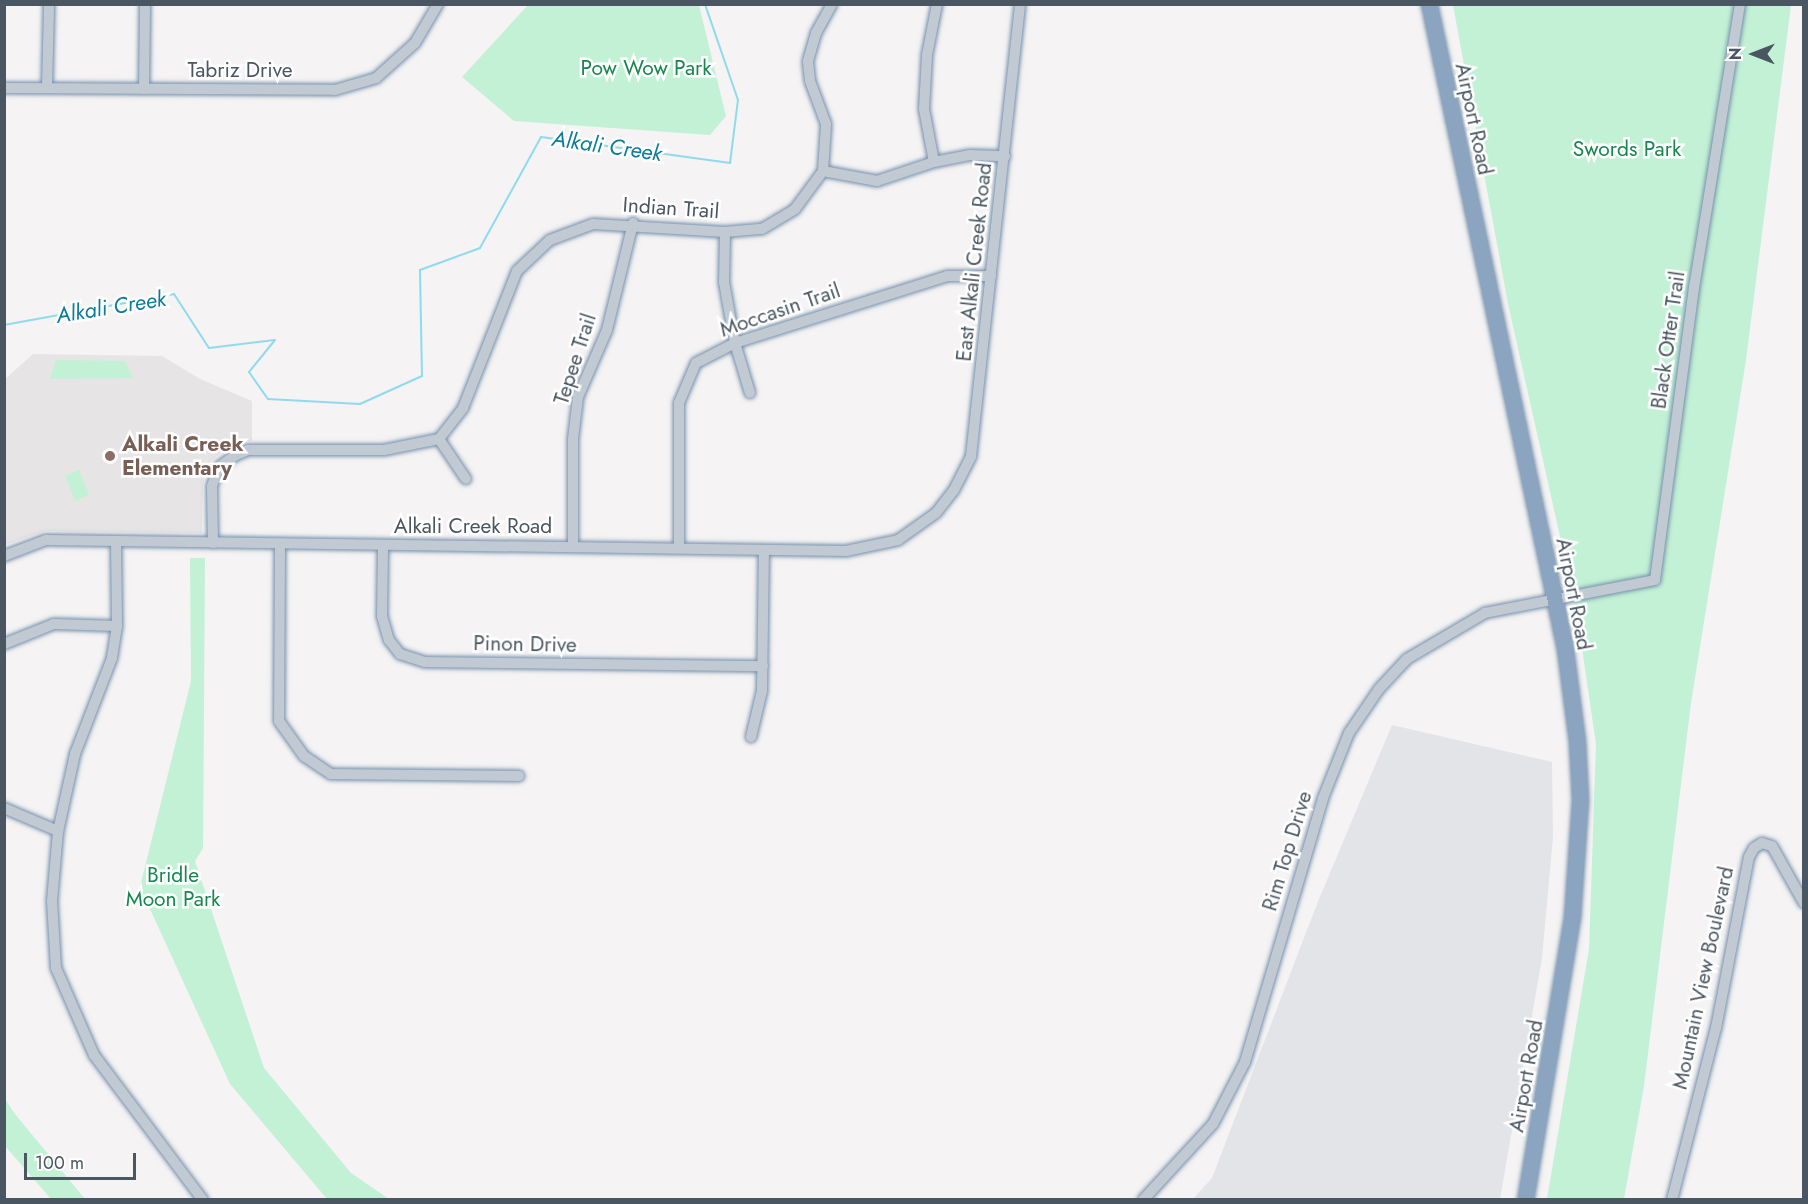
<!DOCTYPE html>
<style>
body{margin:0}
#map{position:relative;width:1808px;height:1204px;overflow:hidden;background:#f5f3f3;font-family:Jost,sans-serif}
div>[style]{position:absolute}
.education>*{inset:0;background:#e6e4e5}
.airport>*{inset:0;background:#e2e4e7}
.green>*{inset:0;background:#c3f1d5;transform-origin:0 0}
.stream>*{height:2px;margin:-1px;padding:0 1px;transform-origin:1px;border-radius:1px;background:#90daee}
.roads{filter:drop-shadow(0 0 2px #7690ad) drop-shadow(0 0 2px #7690ad)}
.minor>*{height:10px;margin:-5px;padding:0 5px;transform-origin:5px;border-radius:5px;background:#c1cad2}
.highway>*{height:15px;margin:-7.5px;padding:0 7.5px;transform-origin:7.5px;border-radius:7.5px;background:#8ba5c1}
.dots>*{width:16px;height:16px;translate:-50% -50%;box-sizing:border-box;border:3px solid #fff;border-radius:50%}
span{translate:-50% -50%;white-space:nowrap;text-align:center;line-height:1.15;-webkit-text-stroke:5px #fff;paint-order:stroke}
.park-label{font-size:21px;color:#17864f}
.street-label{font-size:21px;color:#4a5661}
.education-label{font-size:21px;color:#785e54;font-weight:700}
.left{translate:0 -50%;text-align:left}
.water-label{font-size:22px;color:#0c7c9b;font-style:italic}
.frame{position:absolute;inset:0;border:6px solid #4a5661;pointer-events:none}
.north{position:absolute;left:1724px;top:24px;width:60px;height:60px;-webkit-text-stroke:4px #fff;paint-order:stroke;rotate:270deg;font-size:16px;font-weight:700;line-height:24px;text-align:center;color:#4a5661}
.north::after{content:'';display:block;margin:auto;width:21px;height:27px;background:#4a5661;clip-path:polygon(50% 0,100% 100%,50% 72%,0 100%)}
.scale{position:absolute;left:24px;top:1153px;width:112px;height:27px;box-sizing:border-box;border:3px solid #4a5661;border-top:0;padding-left:8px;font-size:18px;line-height:21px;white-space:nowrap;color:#4a5661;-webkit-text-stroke:4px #fff;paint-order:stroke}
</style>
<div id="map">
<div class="education">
<div style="clip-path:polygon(33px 354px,162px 356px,200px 379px,252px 401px,252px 441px,234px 441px,209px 463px,203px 484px,202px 533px,45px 531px,5px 545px,4px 380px)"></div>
</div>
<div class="airport">
<div style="clip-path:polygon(1392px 725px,1552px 762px,1553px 837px,1542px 958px,1500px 1199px,1193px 1199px,1212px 1178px,1317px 904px)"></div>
</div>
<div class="green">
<div style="clip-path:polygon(528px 5px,699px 5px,726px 116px,710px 135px,514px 121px,462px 77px)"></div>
<div style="clip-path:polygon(1453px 5px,1791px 5px,1746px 360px,1691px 703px,1644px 1086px,1624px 1199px,1547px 1199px,1589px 949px,1596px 744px,1576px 608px,1508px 304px)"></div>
<div style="clip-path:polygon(56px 360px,125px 361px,133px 378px,50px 379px)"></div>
<div style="left:79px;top:470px;width:27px;height:15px;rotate:68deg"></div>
<div style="clip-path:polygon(190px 558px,205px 558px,203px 848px,195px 861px,264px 1068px,351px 1173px,389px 1199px,327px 1199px,230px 1084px,140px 887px,191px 681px)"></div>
<div style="clip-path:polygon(5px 1099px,15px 1114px,85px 1199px,51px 1199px,5px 1146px)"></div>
</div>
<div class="stream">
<div style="left:4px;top:325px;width:173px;rotate:-10.3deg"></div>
<div style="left:174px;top:294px;width:64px;rotate:57.1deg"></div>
<div style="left:209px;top:348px;width:66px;rotate:-6.9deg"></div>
<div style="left:275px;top:340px;width:41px;rotate:129.1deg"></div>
<div style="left:249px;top:372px;width:33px;rotate:55deg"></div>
<div style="left:268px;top:399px;width:92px;rotate:3.1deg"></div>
<div style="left:360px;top:404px;width:68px;rotate:-24.3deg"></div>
<div style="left:422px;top:376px;width:106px;rotate:-91.1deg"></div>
<div style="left:420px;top:270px;width:64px;rotate:-20.1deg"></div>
<div style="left:480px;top:248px;width:127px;rotate:-61.2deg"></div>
<div style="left:541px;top:137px;width:191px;rotate:7.8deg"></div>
<div style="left:730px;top:163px;width:64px;rotate:-82.8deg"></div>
<div style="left:738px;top:100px;width:102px;rotate:-109deg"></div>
</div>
<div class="roads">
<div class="minor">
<div style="left:4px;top:88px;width:331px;rotate:0.3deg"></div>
<div style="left:335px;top:90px;width:43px;rotate:-16.3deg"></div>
<div style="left:376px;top:78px;width:52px;rotate:-41.9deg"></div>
<div style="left:415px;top:43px;width:45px;rotate:-59.5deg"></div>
<div style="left:47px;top:88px;width:84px;rotate:-88.6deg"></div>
<div style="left:144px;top:89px;width:85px;rotate:-89.3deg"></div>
<div style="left:934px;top:162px;width:54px;rotate:-100.7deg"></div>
<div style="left:924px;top:109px;width:54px;rotate:-86.8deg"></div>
<div style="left:927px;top:55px;width:52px;rotate:-78.9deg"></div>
<div style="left:823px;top:171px;width:55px;rotate:10.5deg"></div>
<div style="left:877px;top:181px;width:60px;rotate:-18.4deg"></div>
<div style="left:934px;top:162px;width:37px;rotate:-11deg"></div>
<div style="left:970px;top:155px;width:35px;rotate:2deg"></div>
<div style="left:725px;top:232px;width:50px;rotate:91.1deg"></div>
<div style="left:724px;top:282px;width:62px;rotate:79.8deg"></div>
<div style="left:735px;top:343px;width:52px;rotate:73.3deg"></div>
<div style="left:439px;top:439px;width:48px;rotate:56deg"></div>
<div style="left:116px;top:542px;width:84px;rotate:89.3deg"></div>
<div style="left:117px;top:626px;width:32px;rotate:99deg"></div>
<div style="left:112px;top:658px;width:103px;rotate:111.1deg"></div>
<div style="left:75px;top:754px;width:79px;rotate:102.4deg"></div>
<div style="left:58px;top:831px;width:70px;rotate:94.9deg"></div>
<div style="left:52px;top:901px;width:67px;rotate:86.6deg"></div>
<div style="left:56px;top:968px;width:95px;rotate:66.4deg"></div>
<div style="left:94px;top:1055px;width:181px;rotate:53.1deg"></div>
<div style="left:213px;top:543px;width:57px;rotate:-91deg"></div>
<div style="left:212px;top:486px;width:20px;rotate:-70deg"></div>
<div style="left:219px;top:467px;width:19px;rotate:-36deg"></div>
<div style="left:234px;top:456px;width:15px;rotate:-23deg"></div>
<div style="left:248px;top:450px;width:136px"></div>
<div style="left:384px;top:450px;width:56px;rotate:-11.3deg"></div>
<div style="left:439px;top:439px;width:39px;rotate:-52deg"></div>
<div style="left:463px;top:408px;width:147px;rotate:-68.5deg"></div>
<div style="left:517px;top:271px;width:45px;rotate:-43.2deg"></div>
<div style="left:550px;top:240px;width:46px;rotate:-20.4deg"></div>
<div style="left:593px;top:224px;width:132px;rotate:3.5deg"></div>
<div style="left:725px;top:232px;width:37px;rotate:-5deg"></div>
<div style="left:762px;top:229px;width:39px;rotate:-31deg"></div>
<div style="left:795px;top:209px;width:47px;rotate:-53.6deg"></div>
<div style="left:823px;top:171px;width:47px;rotate:-86.3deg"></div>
<div style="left:826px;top:124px;width:46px;rotate:-110.4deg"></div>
<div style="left:810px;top:81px;width:20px;rotate:-96deg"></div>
<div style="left:808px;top:61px;width:29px;rotate:-74deg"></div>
<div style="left:816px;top:33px;width:33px;rotate:-61deg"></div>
<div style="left:280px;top:544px;width:177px;rotate:90.3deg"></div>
<div style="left:279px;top:721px;width:43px;rotate:54.5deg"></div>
<div style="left:304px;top:756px;width:32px;rotate:34deg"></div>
<div style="left:331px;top:774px;width:188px;rotate:0.6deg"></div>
<div style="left:573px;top:545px;width:106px;rotate:-90deg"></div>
<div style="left:573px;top:439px;width:42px;rotate:-83.2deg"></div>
<div style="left:578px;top:397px;width:73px;rotate:-66.6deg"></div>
<div style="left:607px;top:330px;width:110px;rotate:-76.3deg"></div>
<div style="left:383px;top:547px;width:69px;rotate:90.8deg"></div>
<div style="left:382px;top:616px;width:25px;rotate:74deg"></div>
<div style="left:389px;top:640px;width:18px;rotate:52deg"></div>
<div style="left:400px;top:654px;width:26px;rotate:18deg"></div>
<div style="left:425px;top:662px;width:338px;rotate:0.7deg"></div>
<div style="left:679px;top:548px;width:145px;rotate:-90deg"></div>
<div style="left:679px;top:403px;width:43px;rotate:-67deg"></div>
<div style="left:696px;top:363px;width:44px;rotate:-27.1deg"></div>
<div style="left:735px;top:343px;width:222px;rotate:-17.5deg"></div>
<div style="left:947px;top:276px;width:44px"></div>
<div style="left:4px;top:556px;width:45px;rotate:-20.9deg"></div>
<div style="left:46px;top:540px;width:800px;rotate:0.79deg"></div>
<div style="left:846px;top:551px;width:53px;rotate:-11.9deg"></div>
<div style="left:898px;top:540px;width:47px;rotate:-35.4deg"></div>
<div style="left:936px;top:513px;width:29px;rotate:-52deg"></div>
<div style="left:954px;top:490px;width:38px;rotate:-63deg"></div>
<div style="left:971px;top:456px;width:455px;rotate:-83.8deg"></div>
<div style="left:4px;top:644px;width:54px;rotate:-21.8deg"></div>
<div style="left:54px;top:624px;width:63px;rotate:1.8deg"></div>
<div style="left:751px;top:737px;width:47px;rotate:-76.6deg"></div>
<div style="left:762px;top:691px;width:140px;rotate:-89.2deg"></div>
<div style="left:4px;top:808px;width:59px;rotate:23.1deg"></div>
<div style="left:1143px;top:1200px;width:103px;rotate:-47.4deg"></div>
<div style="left:1213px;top:1124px;width:70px;rotate:-62.7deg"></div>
<div style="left:1245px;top:1062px;width:275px;rotate:-73.5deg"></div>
<div style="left:1323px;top:798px;width:70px;rotate:-68.2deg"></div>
<div style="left:1349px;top:733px;width:53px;rotate:-55.7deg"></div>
<div style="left:1379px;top:689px;width:41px;rotate:-47deg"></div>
<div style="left:1407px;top:659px;width:91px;rotate:-30.5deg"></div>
<div style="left:1485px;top:613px;width:173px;rotate:-11deg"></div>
<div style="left:1655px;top:580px;width:295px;rotate:-82.4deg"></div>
<div style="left:1694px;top:288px;width:288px;rotate:-80.8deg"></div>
<div style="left:1672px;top:1200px;width:178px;rotate:-75.7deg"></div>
<div style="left:1716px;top:1028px;width:174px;rotate:-79.1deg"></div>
<div style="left:1749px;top:857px;width:10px;rotate:-61deg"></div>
<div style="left:1754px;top:848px;width:9px;rotate:-32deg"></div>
<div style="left:1762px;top:843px;width:10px;rotate:17deg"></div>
<div style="left:1772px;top:846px;width:65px;rotate:60.7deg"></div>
</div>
<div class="highway">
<div style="left:1429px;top:4px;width:659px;rotate:78.09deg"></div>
<div style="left:1565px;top:649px;width:94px;rotate:82.6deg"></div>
<div style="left:1577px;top:742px;width:58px;rotate:87deg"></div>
<div style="left:1580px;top:800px;width:117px;rotate:93.9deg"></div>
<div style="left:1572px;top:917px;width:287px;rotate:99.4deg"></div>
</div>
</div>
<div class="dots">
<div style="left:110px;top:456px;background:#8d6e63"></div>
</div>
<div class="park-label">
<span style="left:646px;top:68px">Pow Wow Park</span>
<span style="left:1627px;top:149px">Swords Park</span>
<span style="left:173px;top:887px">Bridle<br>Moon Park</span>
</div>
<div class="street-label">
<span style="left:240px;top:70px">Tabriz Drive</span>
<span style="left:1474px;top:119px;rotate:78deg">Airport Road</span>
<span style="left:671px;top:208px;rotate:4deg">Indian Trail</span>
<span style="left:974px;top:262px;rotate:-84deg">East Alkali Creek Road</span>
<span style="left:780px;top:310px;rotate:-19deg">Moccasin Trail</span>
<span style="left:1668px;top:340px;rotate:-82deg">Black Otter Trail</span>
<span style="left:575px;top:359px;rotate:-72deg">Tepee Trail</span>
<span style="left:473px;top:526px">Alkali Creek Road</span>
<span style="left:1574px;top:594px;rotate:79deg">Airport Road</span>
<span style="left:525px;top:644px;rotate:1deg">Pinon Drive</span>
<span style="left:1287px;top:851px;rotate:-73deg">Rim Top Drive</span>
<span style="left:1703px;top:978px;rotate:-78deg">Mountain View Boulevard</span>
<span style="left:1526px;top:1076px;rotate:-80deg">Airport Road</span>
</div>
<div class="education-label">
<span class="left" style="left:122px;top:456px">Alkali Creek<br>Elementary</span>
</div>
<div class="water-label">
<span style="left:607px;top:146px;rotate:8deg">Alkali Creek</span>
<span style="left:111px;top:307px;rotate:-9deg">Alkali Creek</span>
</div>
<div class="frame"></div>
<div class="north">N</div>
<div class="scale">100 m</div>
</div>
